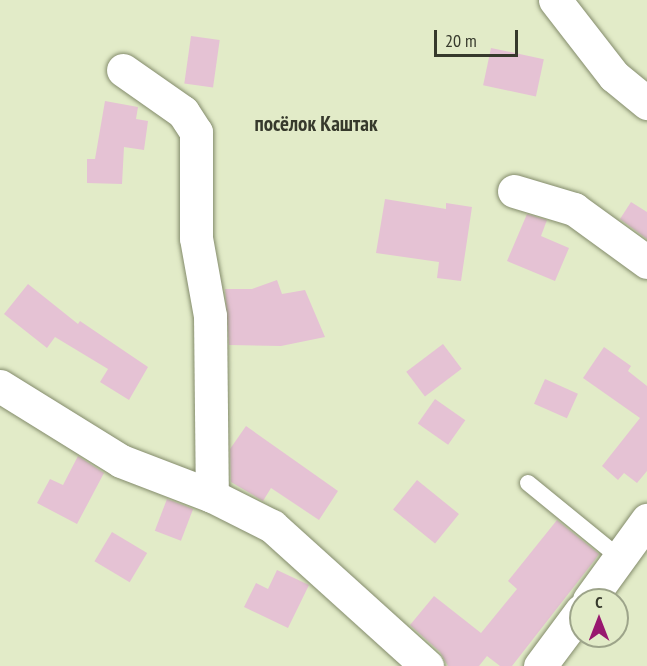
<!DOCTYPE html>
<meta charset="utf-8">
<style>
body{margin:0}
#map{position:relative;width:647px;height:666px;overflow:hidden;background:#e2ebc8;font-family:"PT Sans Narrow",sans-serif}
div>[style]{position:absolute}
.building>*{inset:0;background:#e5c2d4;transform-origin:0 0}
.roads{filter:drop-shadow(0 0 2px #838b6b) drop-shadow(0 0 2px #838b6b)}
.service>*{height:16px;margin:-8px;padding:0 8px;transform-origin:8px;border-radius:8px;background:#fff}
.minor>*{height:33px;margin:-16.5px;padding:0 16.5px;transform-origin:16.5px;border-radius:16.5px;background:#fff}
span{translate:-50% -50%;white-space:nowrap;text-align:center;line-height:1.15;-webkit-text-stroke:4.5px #e2ebc8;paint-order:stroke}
.quarter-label{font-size:21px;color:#36392c;font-weight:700}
.north{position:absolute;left:569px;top:588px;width:60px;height:60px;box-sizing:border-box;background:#e2ebc8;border:2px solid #9da48a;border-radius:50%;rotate:0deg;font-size:16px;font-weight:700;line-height:24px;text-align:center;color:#36392c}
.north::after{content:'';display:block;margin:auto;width:21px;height:27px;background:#98186f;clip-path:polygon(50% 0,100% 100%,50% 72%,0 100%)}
.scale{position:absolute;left:434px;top:30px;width:84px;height:27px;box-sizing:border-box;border:3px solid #36392c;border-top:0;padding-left:8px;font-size:18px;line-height:21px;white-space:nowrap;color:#36392c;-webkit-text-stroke:4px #e2ebc8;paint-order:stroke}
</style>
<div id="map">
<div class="building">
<div style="left:191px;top:36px;width:29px;height:48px;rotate:8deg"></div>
<div style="left:491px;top:48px;width:54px;height:38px;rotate:12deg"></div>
<div style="clip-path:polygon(105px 101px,138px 107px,136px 119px,148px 121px,144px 150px,124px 147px,122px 184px,87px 183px,87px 159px,95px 159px)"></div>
<div style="clip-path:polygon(385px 199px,446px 209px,446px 203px,472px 207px,461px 281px,437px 278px,439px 262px,376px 253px)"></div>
<div style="clip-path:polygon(631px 202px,647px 212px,647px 239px,620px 219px)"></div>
<div style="clip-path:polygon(527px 214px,547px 220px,541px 236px,569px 248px,555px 281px,507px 261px)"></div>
<div style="clip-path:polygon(277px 280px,282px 294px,305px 290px,325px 337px,281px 346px,229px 345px,225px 289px,252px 289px)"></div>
<div style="clip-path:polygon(28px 284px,78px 324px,80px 321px,148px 367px,129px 400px,100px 382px,108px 369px,55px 337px,47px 348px,4px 314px)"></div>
<div style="left:443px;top:344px;width:31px;height:46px;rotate:53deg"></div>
<div style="clip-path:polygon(604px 347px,631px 366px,628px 371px,647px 386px,647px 471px,637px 483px,624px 473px,618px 480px,602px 466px,640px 418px,583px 378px)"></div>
<div style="left:545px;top:379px;width:36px;height:27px;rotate:24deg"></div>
<div style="left:435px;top:399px;width:37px;height:30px;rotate:35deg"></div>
<div style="clip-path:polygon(246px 426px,338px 491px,319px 520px,271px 488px,263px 501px,231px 482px,230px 449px)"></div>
<div style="clip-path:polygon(78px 456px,104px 473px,77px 524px,37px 503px,50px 479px,63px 485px)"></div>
<div style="left:417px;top:480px;width:54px;height:38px;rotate:39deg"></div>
<div style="left:167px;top:499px;width:28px;height:34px;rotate:21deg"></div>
<div style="clip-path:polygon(557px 520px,599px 554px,594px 561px,512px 666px,500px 666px,487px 656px,479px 666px,448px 666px,440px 652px,410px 625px,434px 596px,481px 633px,517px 589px,508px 581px)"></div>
<div style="left:112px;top:532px;width:41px;height:34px;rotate:31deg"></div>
<div style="clip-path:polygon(277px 570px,309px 585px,288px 628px,244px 607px,256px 583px,268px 589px)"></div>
</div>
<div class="roads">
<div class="service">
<div style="left:528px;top:483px;width:119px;rotate:39.2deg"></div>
</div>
<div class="minor">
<div style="left:555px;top:0;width:96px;rotate:52.2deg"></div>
<div style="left:614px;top:76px;width:43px;rotate:39.3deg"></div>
<div style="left:123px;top:70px;width:73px;rotate:35deg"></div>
<div style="left:183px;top:112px;width:24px;rotate:57deg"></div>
<div style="left:196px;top:132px;width:106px;rotate:90deg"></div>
<div style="left:196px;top:238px;width:79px;rotate:79.8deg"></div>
<div style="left:210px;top:316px;width:180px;rotate:89.4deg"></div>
<div style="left:514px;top:191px;width:63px;rotate:16.7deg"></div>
<div style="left:574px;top:209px;width:90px;rotate:36deg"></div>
<div style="left:0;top:386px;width:142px;rotate:31.8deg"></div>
<div style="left:121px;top:461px;width:97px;rotate:21deg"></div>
<div style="left:212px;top:496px;width:67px;rotate:26.6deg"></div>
<div style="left:272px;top:526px;width:209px;rotate:42.1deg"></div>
<div style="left:589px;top:600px;width:99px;rotate:-54.1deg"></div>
<div style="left:540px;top:666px;width:69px;rotate:-53.3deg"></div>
</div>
</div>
<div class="quarter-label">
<span style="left:316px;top:124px">посёлок Каштак</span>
</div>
<div class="north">С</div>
<div class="scale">20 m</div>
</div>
